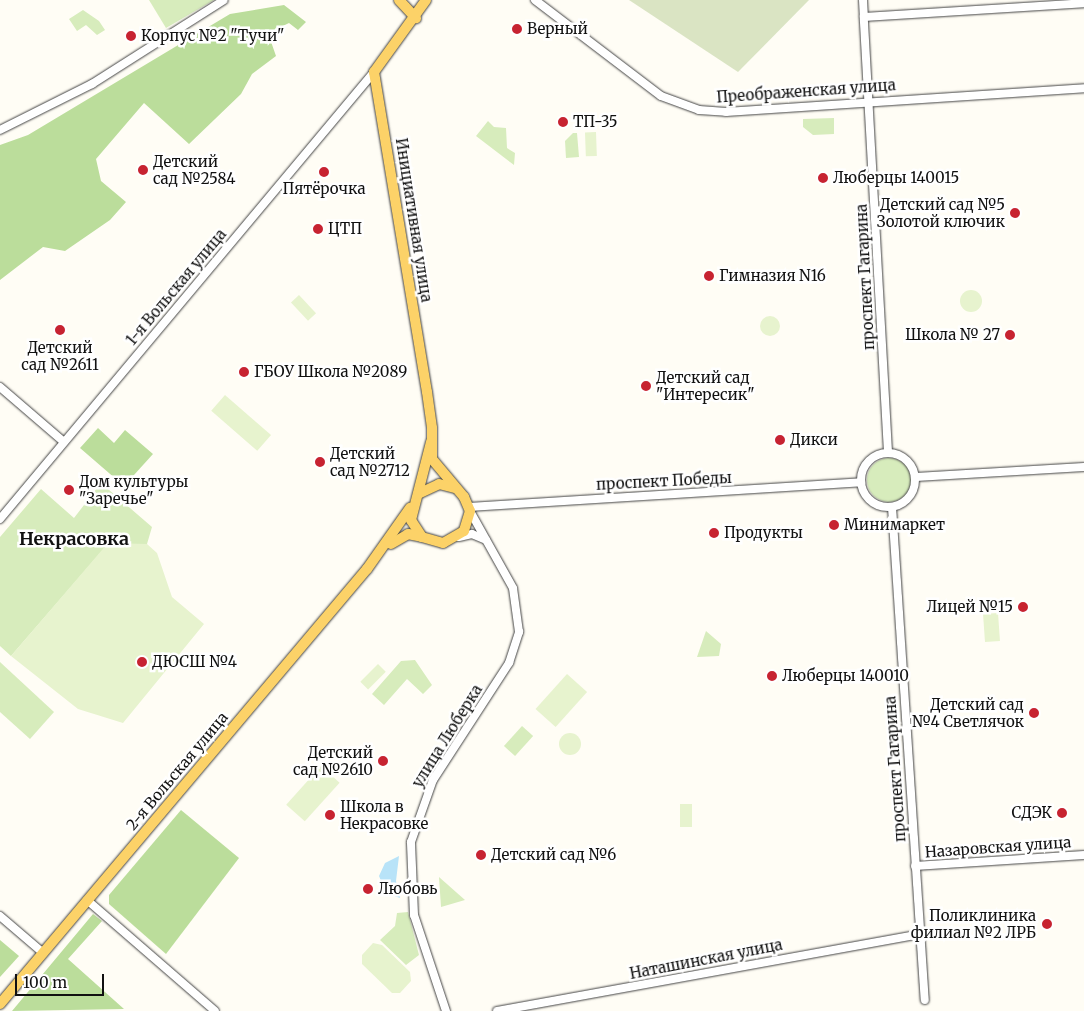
<!DOCTYPE html>
<meta charset="utf-8">
<style>
body{margin:0}
#map{position:relative;width:1084px;height:1011px;overflow:hidden;background:#fffdf5;font-family:Merriweather,serif}
div>[style]{position:absolute}
.green>*{inset:0;background:#d7ecbc;transform-origin:0 0}
.round{border-radius:50%}
.forest>*{inset:0;background:#bbdd9b}
.cemetery>*{inset:0;background:#dae4c3}
.pitch>*{inset:0;background:#e7f3ce;transform-origin:0 0}
.water>*{inset:0;background:#b8e3f8}
.roads{filter:drop-shadow(0 0 1px #444) drop-shadow(0 0 1px #444)}
.minor>*{height:8px;margin:-4px;padding:0 4px;transform-origin:4px;border-radius:4px;background:#fff}
.minor>.ring{margin:-4px;padding:0;box-sizing:content-box;background:none;border:8px solid #fff;border-radius:50%}
.major>*{height:10px;margin:-5px;padding:0 5px;transform-origin:5px;border-radius:5px;background:#fcd268}
.dots>*{width:14px;height:14px;translate:-50% -50%;box-sizing:border-box;border:2px solid #fff;border-radius:50%}
span{translate:-50% -50%;white-space:nowrap;text-align:center;line-height:1.15;-webkit-text-stroke:5px #fff;paint-order:stroke}
.poi-label{font-size:15px;color:#111}
.left{translate:0 -50%;text-align:left}
.right{translate:-100% -50%;text-align:right}
.street-label{font-size:15px;color:#111}
.quarter-label{font-size:18px;color:#111;font-weight:700}
.scale{position:absolute;left:15px;top:974px;width:89px;height:22px;box-sizing:border-box;border:2px solid #111;border-top:0;padding-left:6px;font-size:15px;line-height:18px;white-space:nowrap;color:#111;-webkit-text-stroke:4px #fff;paint-order:stroke}
</style>
<div id="map">
<div class="green">
<div style="clip-path:polygon(149px 0,214px 0,166px 28px)"></div>
<div style="clip-path:polygon(83px 10px,99px 21px,105px 30px,97px 35px,86px 25px,77px 31px,69px 19px)"></div>
<div style="clip-path:polygon(834px 118px,834px 134px,813px 135px,803px 127px,803px 119px)"></div>
<div style="clip-path:polygon(488px 121px,494px 127px,506px 128px,507px 148px,515px 153px,514px 165px,476px 136px)"></div>
<div style="clip-path:polygon(573px 133px,577px 133px,579px 157px,566px 158px,565px 141px)"></div>
<div class="round" style="left:867px;top:458px;width:44px;height:44px"></div>
<div style="clip-path:polygon(101px 483px,152px 527px,147px 544px,108px 544px,11px 656px,0 646px,0 537px,41px 489px,74px 518px)"></div>
<div style="clip-path:polygon(706px 631px,721px 644px,719px 656px,697px 657px)"></div>
<div style="clip-path:polygon(415px 660px,432px 685px,423px 694px,407px 679px,384px 705px,372px 694px,401px 661px)"></div>
<div style="clip-path:polygon(0 662px,54px 712px,30px 739px,0 712px)"></div>
<div style="left:522px;top:726px;width:15px;height:27px;rotate:42deg"></div>
<div style="clip-path:polygon(439px 877px,465px 900px,441px 907px)"></div>
<div style="clip-path:polygon(408px 912px,419px 955px,406px 965px,380px 940px,395px 926px,397px 913px)"></div>
</div>
<div class="forest">
<div style="clip-path:polygon(284px 5px,306px 22px,298px 30px,289px 23px,268px 33px,276px 56px,252px 74px,241px 94px,189px 144px,144px 103px,96px 159px,101px 181px,126px 202px,110px 220px,65px 251px,43px 247px,0 280px,0 145px,28px 135px,230px 14px)"></div>
<div style="clip-path:polygon(98px 428px,114px 443px,125px 430px,153px 454px,124px 486px,80px 448px)"></div>
<div style="clip-path:polygon(181px 810px,239px 858px,166px 954px,109px 904px,109px 895px)"></div>
<div style="clip-path:polygon(93px 914px,102px 921px,68px 959px,124px 1009px,12px 1011px)"></div>
<div style="clip-path:polygon(0 940px,19px 956px,0 977px)"></div>
</div>
<div class="cemetery">
<div style="clip-path:polygon(629px 0,809px 0,738px 72px)"></div>
</div>
<div class="pitch">
<div style="left:596px;top:132px;width:24px;height:11px;rotate:88deg"></div>
<div class="round" style="left:960px;top:290px;width:22px;height:22px"></div>
<div style="left:299px;top:295px;width:25px;height:11px;rotate:47deg"></div>
<div class="round" style="left:760px;top:316px;width:20px;height:20px"></div>
<div style="left:225px;top:395px;width:61px;height:21px;rotate:41deg"></div>
<div style="clip-path:polygon(108px 543px,147px 544px,157px 553px,172px 597px,204px 624px,123px 723px,78px 709px,11px 656px)"></div>
<div style="left:998px;top:613px;width:28px;height:15px;rotate:86deg"></div>
<div style="left:378px;top:664px;width:11px;height:25px;rotate:45deg"></div>
<div style="left:567px;top:674px;width:27px;height:47px;rotate:42deg"></div>
<div class="round" style="left:559px;top:733px;width:22px;height:22px"></div>
<div style="left:321px;top:766px;width:25px;height:52px;rotate:42deg"></div>
<div style="left:680px;top:804px;width:12px;height:23px"></div>
<div style="clip-path:polygon(373px 943px,382px 945px,410px 972px,411px 981px,400px 993px,392px 993px,362px 964px,362px 955px)"></div>
</div>
<div class="water">
<div style="clip-path:polygon(399px 856px,396px 881px,400px 898px,386px 893px,379px 876px,385px 863px)"></div>
</div>
<div class="roads">
<div class="minor">
<div style="left:535px;top:0;width:158px;rotate:37.3deg"></div>
<div style="left:661px;top:96px;width:40px;rotate:20.2deg"></div>
<div style="left:699px;top:110px;width:27px;rotate:4deg"></div>
<div style="left:726px;top:112px;width:359px;rotate:-3.8deg"></div>
<div style="left:863px;top:0;width:17px;rotate:87deg"></div>
<div style="left:0;top:130px;width:103px;rotate:-26.6deg"></div>
<div style="left:92px;top:84px;width:156px;rotate:-32.5deg"></div>
<div style="left:0;top:387px;width:84px;rotate:40.7deg"></div>
<div style="left:888px;top:452px;width:436px;rotate:-93.2deg"></div>
<div style="left:864px;top:17px;width:220px;rotate:-3.6deg"></div>
<div class="ring" style="left:861px;top:453px;width:46px;height:46px"></div>
<div style="left:916px;top:477px;width:168px;rotate:-3.4deg"></div>
<div style="left:469px;top:507px;width:393px;rotate:-3.6deg"></div>
<div style="left:892px;top:507px;width:494px;rotate:86.2deg"></div>
<div style="left:0;top:519px;width:583px;rotate:-50.08deg"></div>
<div style="left:459px;top:537px;width:13px;rotate:-13deg"></div>
<div style="left:472px;top:534px;width:15px;rotate:23deg"></div>
<div style="left:915px;top:866px;width:169px;rotate:-3.7deg"></div>
<div style="left:87px;top:900px;width:169px;rotate:40.9deg"></div>
<div style="left:0;top:916px;width:55px;rotate:40.6deg"></div>
<div style="left:446px;top:1011px;width:101px;rotate:-108.4deg"></div>
<div style="left:414px;top:915px;width:73px;rotate:-92.4deg"></div>
<div style="left:411px;top:842px;width:66px;rotate:-70.5deg"></div>
<div style="left:433px;top:780px;width:140px;rotate:-57deg"></div>
<div style="left:509px;top:663px;width:33px;rotate:-72deg"></div>
<div style="left:519px;top:632px;width:44px;rotate:-97.8deg"></div>
<div style="left:513px;top:588px;width:88px;rotate:-119.2deg"></div>
<div style="left:497px;top:1011px;width:429px;rotate:-10.3deg"></div>
</div>
<div class="major">
<div style="left:399px;top:0;width:25px;rotate:47deg"></div>
<div style="left:426px;top:0;width:89px;rotate:125.8deg"></div>
<div style="left:374px;top:72px;width:324px;rotate:80.6deg"></div>
<div style="left:427px;top:392px;width:36px;rotate:82deg"></div>
<div style="left:432px;top:428px;width:31px;rotate:90deg"></div>
<div style="left:432px;top:459px;width:50px;rotate:49.9deg"></div>
<div style="left:464px;top:497px;width:15px;rotate:67deg"></div>
<div style="left:470px;top:511px;width:21px;rotate:107deg"></div>
<div style="left:464px;top:531px;width:24px;rotate:150deg"></div>
<div style="left:443px;top:543px;width:22px;rotate:-164deg"></div>
<div style="left:422px;top:537px;width:20px;rotate:-123deg"></div>
<div style="left:411px;top:520px;width:81px;rotate:-75.6deg"></div>
<div style="left:418px;top:494px;width:23px;rotate:-25deg"></div>
<div style="left:439px;top:484px;width:16px;rotate:14deg"></div>
<div style="left:391px;top:544px;width:20px;rotate:-30deg"></div>
<div style="left:408px;top:534px;width:14px;rotate:12deg"></div>
<div style="left:0;top:1004px;width:569px;rotate:-49.85deg"></div>
<div style="left:367px;top:569px;width:75px;rotate:-54.8deg"></div>
</div>
</div>
<div class="dots">
<div style="left:517px;top:29px;background:#c72331"></div>
<div style="left:131px;top:36px;background:#c72331"></div>
<div style="left:563px;top:122px;background:#c72331"></div>
<div style="left:143px;top:170px;background:#c72331"></div>
<div style="left:324px;top:172px;background:#c72331"></div>
<div style="left:823px;top:178px;background:#c72331"></div>
<div style="left:1015px;top:213px;background:#c72331"></div>
<div style="left:318px;top:229px;background:#c72331"></div>
<div style="left:709px;top:276px;background:#c72331"></div>
<div style="left:60px;top:330px;background:#c72331"></div>
<div style="left:1010px;top:335px;background:#c72331"></div>
<div style="left:244px;top:372px;background:#c72331"></div>
<div style="left:646px;top:386px;background:#c72331"></div>
<div style="left:780px;top:440px;background:#c72331"></div>
<div style="left:320px;top:462px;background:#c72331"></div>
<div style="left:69px;top:490px;background:#c72331"></div>
<div style="left:834px;top:525px;background:#c72331"></div>
<div style="left:714px;top:533px;background:#c72331"></div>
<div style="left:1023px;top:607px;background:#c72331"></div>
<div style="left:142px;top:662px;background:#c72331"></div>
<div style="left:772px;top:676px;background:#c72331"></div>
<div style="left:1034px;top:713px;background:#c72331"></div>
<div style="left:383px;top:761px;background:#c72331"></div>
<div style="left:1062px;top:813px;background:#c72331"></div>
<div style="left:330px;top:815px;background:#c72331"></div>
<div style="left:481px;top:855px;background:#c72331"></div>
<div style="left:368px;top:889px;background:#c72331"></div>
<div style="left:1047px;top:924px;background:#c72331"></div>
</div>
<div class="poi-label">
<span class="left" style="left:527px;top:29px">Верный</span>
<span class="left" style="left:141px;top:36px">Корпус №2 "Тучи"</span>
<span class="left" style="left:573px;top:122px">ТП-35</span>
<span class="left" style="left:153px;top:170px">Детский<br>сад №2584</span>
<span class="left" style="left:833px;top:178px">Люберцы 140015</span>
<span style="left:324px;top:189px">Пятёрочка</span>
<span class="right" style="left:1005px;top:213px">Детский сад №5<br>Золотой ключик</span>
<span class="left" style="left:328px;top:229px">ЦТП</span>
<span class="left" style="left:719px;top:276px">Гимназия N16</span>
<span class="right" style="left:1000px;top:335px">Школа № 27</span>
<span style="left:60px;top:356px">Детский<br>сад №2611</span>
<span class="left" style="left:254px;top:372px">ГБОУ Школа №2089</span>
<span class="left" style="left:656px;top:386px">Детский сад<br>"Интересик"</span>
<span class="left" style="left:790px;top:440px">Дикси</span>
<span class="left" style="left:330px;top:462px">Детский<br>сад №2712</span>
<span class="left" style="left:79px;top:490px">Дом культуры<br>"Заречье"</span>
<span class="left" style="left:844px;top:525px">Минимаркет</span>
<span class="left" style="left:724px;top:533px">Продукты</span>
<span class="right" style="left:1013px;top:607px">Лицей №15</span>
<span class="left" style="left:152px;top:662px">ДЮСШ №4</span>
<span class="left" style="left:782px;top:676px">Люберцы 140010</span>
<span class="right" style="left:1024px;top:713px">Детский сад<br>№4 Светлячок</span>
<span class="right" style="left:373px;top:761px">Детский<br>сад №2610</span>
<span class="left" style="left:340px;top:815px">Школа в<br>Некрасовке</span>
<span class="right" style="left:1052px;top:813px">СДЭК</span>
<span class="left" style="left:491px;top:855px">Детский сад №6</span>
<span class="left" style="left:378px;top:889px">Любовь</span>
<span class="right" style="left:1036px;top:924px">Поликлиника<br>филиал №2 ЛРБ</span>
</div>
<div class="street-label">
<span style="left:806px;top:91px;rotate:-4deg">Преображенская улица</span>
<span style="left:414px;top:220px;rotate:81deg">Инициативная улица</span>
<span style="left:865px;top:277px;rotate:-93deg">проспект Гагарина</span>
<span style="left:176px;top:287px;rotate:-50deg">1-я Вольская улица</span>
<span style="left:664px;top:481px;rotate:-3deg">проспект Победы</span>
<span style="left:447px;top:736px;rotate:-58deg">улица Люберка</span>
<span style="left:895px;top:769px;rotate:-94deg">проспект Гагарина</span>
<span style="left:177px;top:771px;rotate:-50deg">2-я Вольская улица</span>
<span style="left:998px;top:847px;rotate:-4deg">Назаровская улица</span>
<span style="left:706px;top:959px;rotate:-11deg">Наташинская улица</span>
</div>
<div class="quarter-label">
<span style="left:74px;top:539px">Некрасовка</span>
</div>
<div class="scale">100 m</div>
</div>
